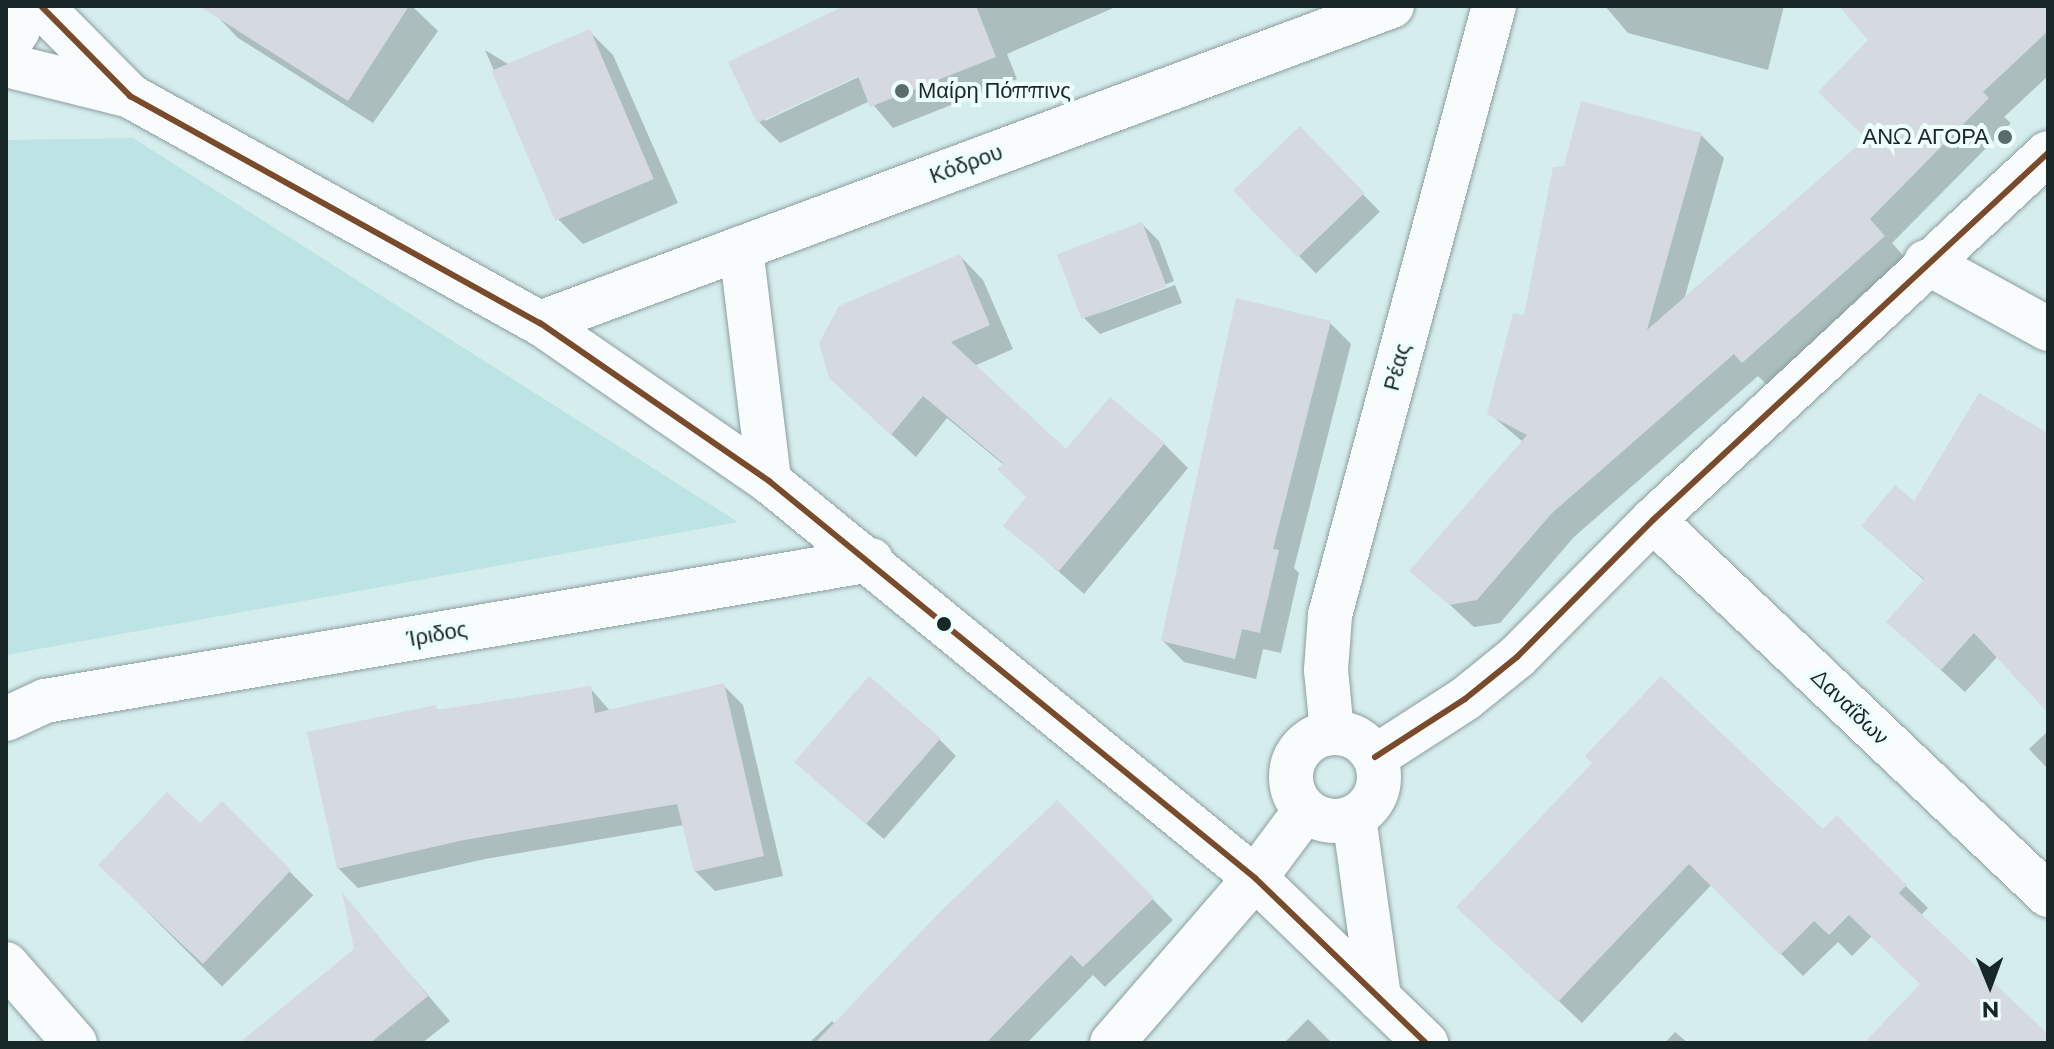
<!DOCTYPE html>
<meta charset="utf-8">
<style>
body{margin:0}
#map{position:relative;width:2054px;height:1049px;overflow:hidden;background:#d6eded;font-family:Montserrat,sans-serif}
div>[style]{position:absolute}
.green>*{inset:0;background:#bde4e4}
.shadow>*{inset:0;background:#0003;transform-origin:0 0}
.building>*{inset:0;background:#d4dadf;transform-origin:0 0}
.roads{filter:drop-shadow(0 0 2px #8d9e9f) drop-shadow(0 0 2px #8d9e9f)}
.minor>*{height:44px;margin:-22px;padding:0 22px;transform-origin:22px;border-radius:22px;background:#f9fcfc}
.minor>.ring{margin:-22px;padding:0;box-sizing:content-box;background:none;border:44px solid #f9fcfc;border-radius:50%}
.bus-1>*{height:6px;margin:-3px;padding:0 3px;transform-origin:3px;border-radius:3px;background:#7a4b2a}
.dots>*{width:22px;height:22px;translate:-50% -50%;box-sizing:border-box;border:4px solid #edfefd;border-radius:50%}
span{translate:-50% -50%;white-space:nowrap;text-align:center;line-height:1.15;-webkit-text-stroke:8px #edfefd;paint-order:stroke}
.poi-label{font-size:22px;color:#182828}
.left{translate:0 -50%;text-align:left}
.right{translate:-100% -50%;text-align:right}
.street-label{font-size:22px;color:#182828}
.frame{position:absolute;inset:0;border:8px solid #182828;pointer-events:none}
.north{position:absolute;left:1950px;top:945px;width:80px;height:80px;-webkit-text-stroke:6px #edfefd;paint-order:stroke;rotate:179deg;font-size:22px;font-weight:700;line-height:32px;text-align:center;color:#182828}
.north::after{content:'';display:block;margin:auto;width:28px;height:36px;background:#182828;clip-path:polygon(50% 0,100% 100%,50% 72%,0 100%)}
</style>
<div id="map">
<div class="green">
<div style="clip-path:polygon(133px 138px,738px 522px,6px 655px,6px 140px)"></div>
</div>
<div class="shadow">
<div style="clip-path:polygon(220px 6px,412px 6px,438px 31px,373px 123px,238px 38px,215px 14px)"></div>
<div style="clip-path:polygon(evenodd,849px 6px,1118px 6px,1007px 54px,1017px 79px,893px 128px,870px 101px,780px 143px,759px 122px,849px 6px,866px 69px,867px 73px,765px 121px,765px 117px,866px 69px)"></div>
<div style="clip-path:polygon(1605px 6px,1784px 6px,1768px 70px,1628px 33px)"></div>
<div style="clip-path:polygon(1896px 6px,2048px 6px,2048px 76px,2004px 117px,2011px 123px,1892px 243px,1907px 260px,1766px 384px,1758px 376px,1574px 537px,1500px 623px,1474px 627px,1412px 570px,1523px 442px,1489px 413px,1525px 318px,1701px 135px,1724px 158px,1684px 300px,1869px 139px,1871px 40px)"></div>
<div style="clip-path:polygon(589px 31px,613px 55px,678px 203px,583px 244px,559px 220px,485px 50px,544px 86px)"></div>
<div style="left:1300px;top:129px;width:115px;height:89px;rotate:46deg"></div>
<div style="clip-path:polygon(1142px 224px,1159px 241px,1174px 281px,1089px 317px,1175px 285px,1182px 303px,1100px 334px,1083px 317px,1060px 255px)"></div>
<div style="clip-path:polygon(960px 256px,983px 280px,1013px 349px,974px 366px,1066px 452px,1164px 444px,1188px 468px,1084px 594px,1006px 525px,1029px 497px,1004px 465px,947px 418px,916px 457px,856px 402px)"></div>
<div style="clip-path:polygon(1330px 323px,1351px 344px,1294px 568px,1299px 573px,1281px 653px,1263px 649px,1256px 679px,1184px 662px,1163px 641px)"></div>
<div style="clip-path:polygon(1915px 504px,2048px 609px,2048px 710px,1998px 656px,1965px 692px,1888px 622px,1925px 581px,1863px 526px)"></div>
<div style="clip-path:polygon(723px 685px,743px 705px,783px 876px,715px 891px,695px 871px,684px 825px,485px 859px,358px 888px,338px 868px,435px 707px,440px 712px,590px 688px,611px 712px)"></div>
<div style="clip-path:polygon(2048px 731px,2048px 769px,2029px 749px)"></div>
<div style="clip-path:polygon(939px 739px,956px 756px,884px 839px,814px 779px)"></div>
<div style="clip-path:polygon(1057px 802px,1173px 920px,1105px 987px,1093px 975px,1027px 1043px,966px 1043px)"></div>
<div style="left:222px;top:804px;width:129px;height:129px;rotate:45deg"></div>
<div style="clip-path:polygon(1837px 818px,1928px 908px,1920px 916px,2048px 1037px,2048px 1043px,1891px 1043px,1922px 985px,1872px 936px,1852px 956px,1838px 942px,1803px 976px,1712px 884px,1582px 1023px,1459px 907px,1824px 832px)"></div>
<div style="clip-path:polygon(345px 898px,450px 1021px,422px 1043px,249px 1043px,356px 950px)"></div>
<div style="clip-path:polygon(1308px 1019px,1332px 1043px,1284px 1043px)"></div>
<div style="clip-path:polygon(832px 1021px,854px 1043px,809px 1043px)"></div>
<div style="clip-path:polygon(1675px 1032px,1688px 1043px,1665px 1043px)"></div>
</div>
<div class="building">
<div style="clip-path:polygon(199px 6px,409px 6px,348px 101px)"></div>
<div style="clip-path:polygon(844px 6px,976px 6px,996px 57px,870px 107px,858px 76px,757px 123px,728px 62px)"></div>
<div style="clip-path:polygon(1839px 6px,2048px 6px,2048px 31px,1983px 92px,1989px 98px,1870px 219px,1885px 236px,1742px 363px,1734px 354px,1551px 514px,1477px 600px,1449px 605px,1409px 571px,1527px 435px,1487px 414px,1513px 313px,1524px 315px,1553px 167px,1564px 166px,1581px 101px,1702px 133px,1647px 330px,1866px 138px,1818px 92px,1868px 40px)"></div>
<div style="left:590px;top:29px;width:163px;height:107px;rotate:67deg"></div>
<div style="left:1300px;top:126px;width:93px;height:93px;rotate:46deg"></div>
<div style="left:1142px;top:222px;width:69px;height:91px;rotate:69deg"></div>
<div style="clip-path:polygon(960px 254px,990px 325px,951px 342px,1066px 449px,1110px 397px,1165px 443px,1059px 571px,1003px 526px,1026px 497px,997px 469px,1003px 463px,923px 396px,891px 435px,829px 378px,819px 343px,839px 306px)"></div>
<div style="clip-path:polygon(1236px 298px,1331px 321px,1273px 549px,1279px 550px,1260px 633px,1242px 629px,1235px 659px,1161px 641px)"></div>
<div style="clip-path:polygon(1979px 393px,2048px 433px,2048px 713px,1974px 633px,1941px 670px,1886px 622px,1924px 579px,1861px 526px,1895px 485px,1914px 501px)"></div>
<div style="left:869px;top:676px;width:95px;height:114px;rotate:41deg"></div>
<div style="clip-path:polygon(1661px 676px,1823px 829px,1837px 815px,1907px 885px,1899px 893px,2048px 1034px,2048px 1043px,1864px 1043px,1920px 984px,1849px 915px,1829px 935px,1814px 921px,1780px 955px,1689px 864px,1558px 1002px,1456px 907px,1592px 763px,1585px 756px)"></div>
<div style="clip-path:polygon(724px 683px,764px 856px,694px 872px,677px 804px,464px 840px,337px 869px,307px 732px,436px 705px,437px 710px,591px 686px,595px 713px)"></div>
<div style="clip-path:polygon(167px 792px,200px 823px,222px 801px,291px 870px,203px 964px,98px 865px)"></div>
<div style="clip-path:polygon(1057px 800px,1154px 898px,1083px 967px,1071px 955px,986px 1043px,815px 1043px,940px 912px)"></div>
<div style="clip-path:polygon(342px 892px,428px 996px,370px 1043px,239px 1043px,354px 949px)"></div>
</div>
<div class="roads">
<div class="minor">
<div style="left:41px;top:6px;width:127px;rotate:45.3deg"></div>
<div style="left:6px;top:49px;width:22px;rotate:-58deg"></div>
<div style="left:18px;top:30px;width:25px;rotate:-78deg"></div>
<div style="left:6px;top:65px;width:128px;rotate:14deg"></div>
<div style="left:130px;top:96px;width:469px;rotate:29deg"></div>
<div style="left:540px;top:323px;width:278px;rotate:34.6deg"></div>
<div style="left:769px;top:481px;width:628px;rotate:39.24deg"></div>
<div style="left:1255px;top:878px;width:238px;rotate:44deg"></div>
<div style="left:741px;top:248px;width:235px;rotate:83.1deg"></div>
<div style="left:1926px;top:262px;width:139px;rotate:28.8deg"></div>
<div style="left:540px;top:323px;width:909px;rotate:-20.41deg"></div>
<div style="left:1653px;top:520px;width:545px;rotate:43.51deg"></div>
<div style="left:6px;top:719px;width:43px;rotate:-24.8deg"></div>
<div style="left:45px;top:701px;width:838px;rotate:-9.69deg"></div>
<div style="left:1332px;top:732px;width:62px;rotate:-95.5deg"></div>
<div style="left:1326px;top:670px;width:55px;rotate:-85.8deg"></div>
<div style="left:1330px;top:615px;width:631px;rotate:-74.93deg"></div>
<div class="ring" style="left:1291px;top:733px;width:44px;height:44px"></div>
<div style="left:1375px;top:757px;width:107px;rotate:-32.8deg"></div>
<div style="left:1465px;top:699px;width:67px;rotate:-38.9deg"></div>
<div style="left:1517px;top:657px;width:193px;rotate:-45.2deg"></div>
<div style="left:1653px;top:520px;width:539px;rotate:-42.9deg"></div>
<div style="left:1354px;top:817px;width:183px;rotate:82.1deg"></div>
<div style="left:6px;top:964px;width:105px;rotate:48.9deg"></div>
<div style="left:1112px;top:1043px;width:218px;rotate:-49.1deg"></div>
<div style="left:1255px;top:878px;width:84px;rotate:-53.3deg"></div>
</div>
</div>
<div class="bus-1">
<div style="left:41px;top:6px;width:127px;rotate:45.3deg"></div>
<div style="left:130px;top:96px;width:469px;rotate:29deg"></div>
<div style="left:540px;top:323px;width:278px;rotate:34.6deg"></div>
<div style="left:769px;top:481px;width:628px;rotate:39.24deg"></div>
<div style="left:1255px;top:878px;width:238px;rotate:44deg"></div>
<div style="left:1375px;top:757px;width:107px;rotate:-32.8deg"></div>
<div style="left:1465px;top:699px;width:67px;rotate:-38.9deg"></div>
<div style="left:1517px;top:657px;width:193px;rotate:-45.2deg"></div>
<div style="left:1653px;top:520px;width:539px;rotate:-42.9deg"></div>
</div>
<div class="dots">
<div style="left:902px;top:91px;background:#5a6d6d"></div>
<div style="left:2005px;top:137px;background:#5a6d6d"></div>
<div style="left:944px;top:624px;background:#182828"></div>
</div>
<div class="poi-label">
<span class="left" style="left:918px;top:91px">Μαίρη Πόππινς</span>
<span class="right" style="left:1989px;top:137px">ΑΝΩ ΑΓΟΡΑ</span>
</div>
<div class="street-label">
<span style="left:966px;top:164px;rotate:-20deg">Κόδρου</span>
<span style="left:1397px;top:367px;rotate:-75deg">Ρέας</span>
<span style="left:437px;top:634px;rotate:-10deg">Ίριδος</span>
<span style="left:1850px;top:707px;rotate:44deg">Δαναΐδων</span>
</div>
<div class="frame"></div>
<div class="north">N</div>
</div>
